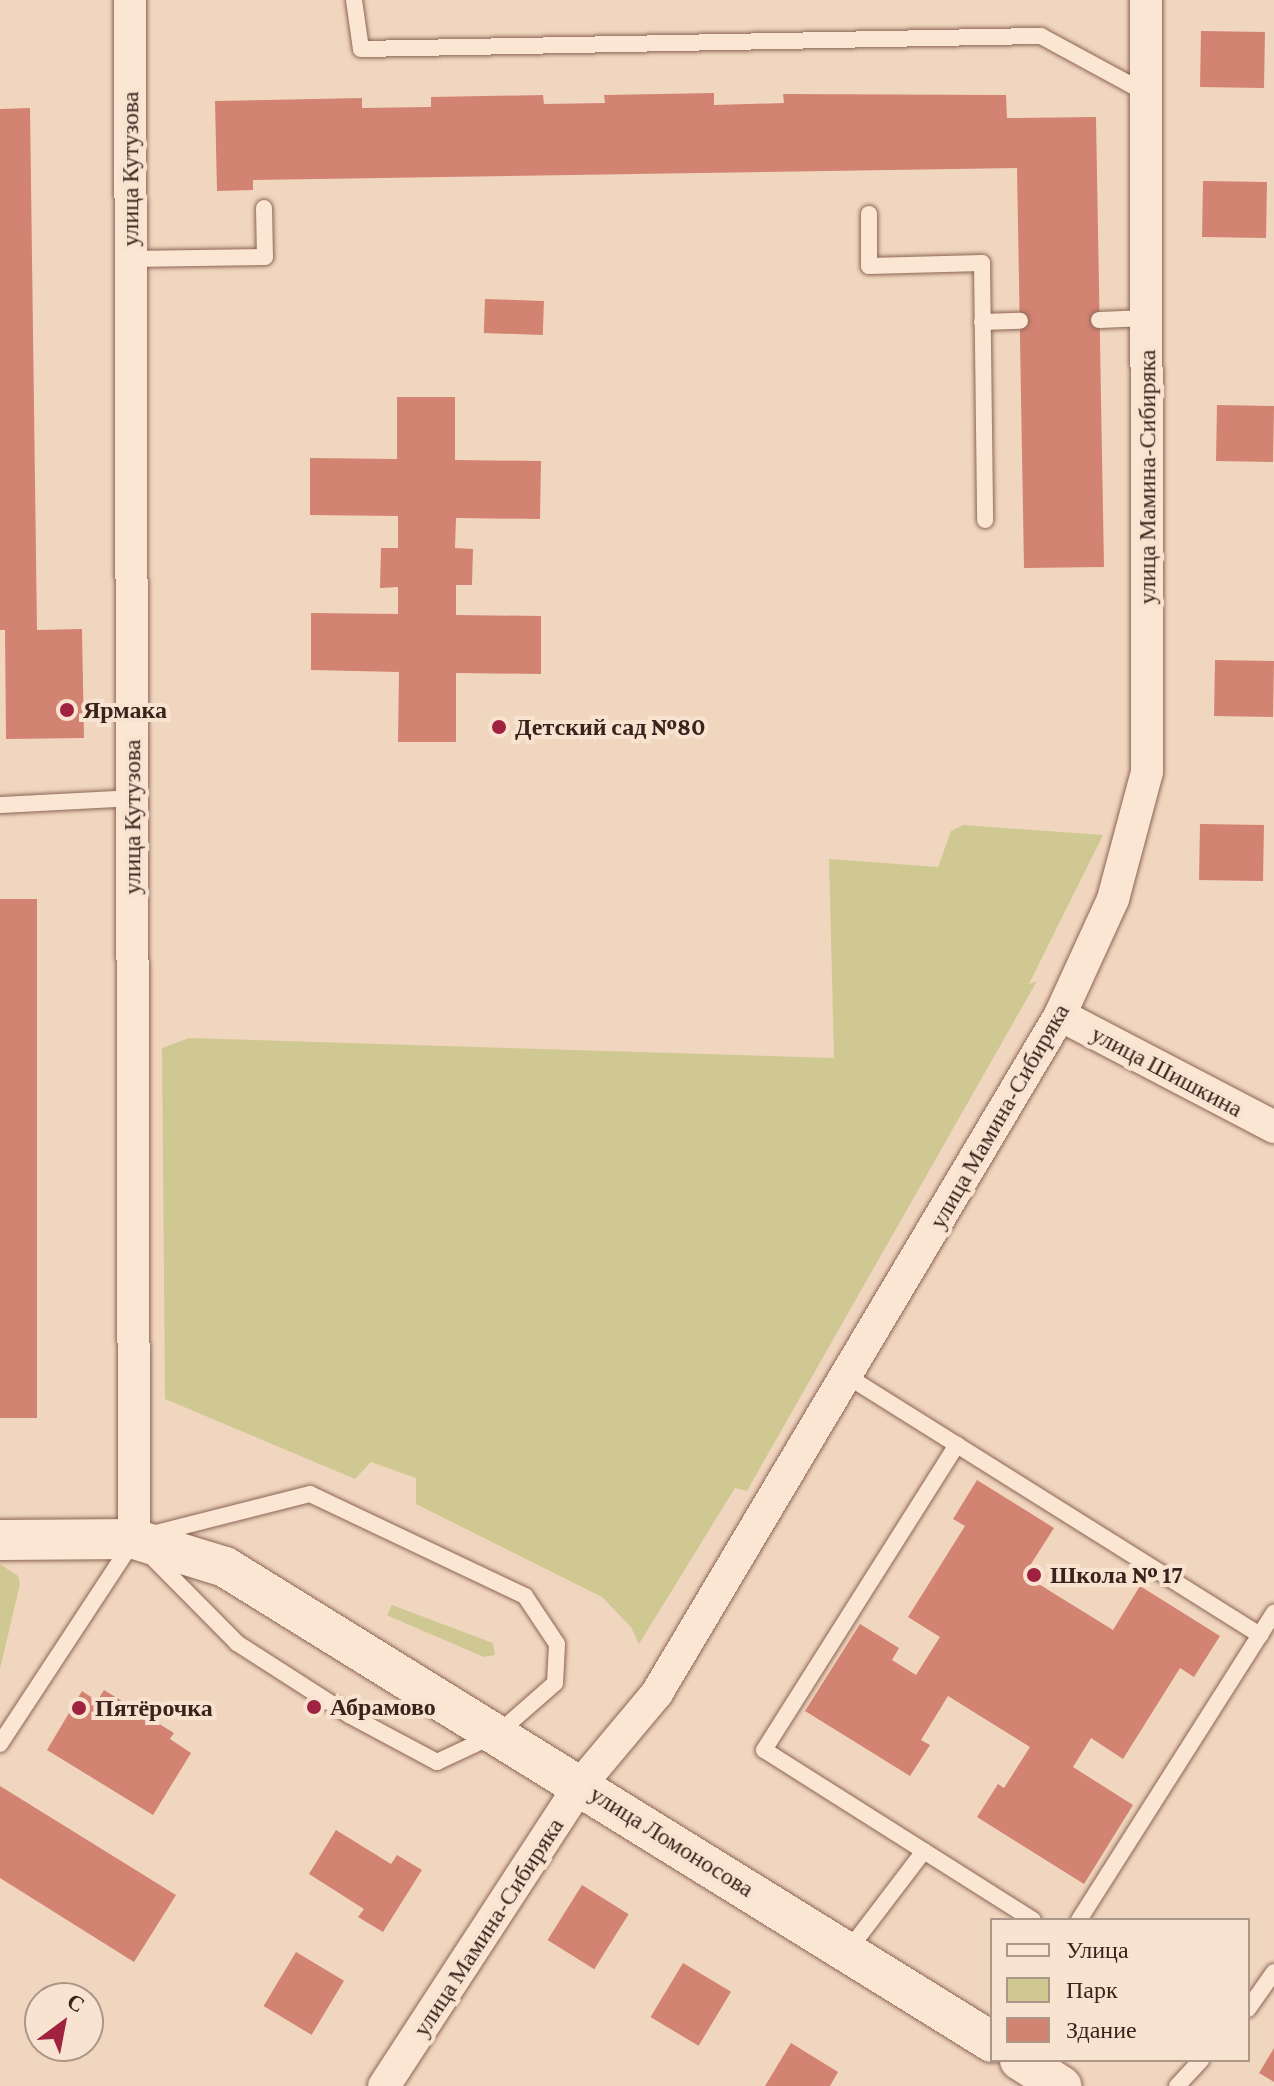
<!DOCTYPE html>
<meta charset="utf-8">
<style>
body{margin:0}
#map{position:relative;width:1274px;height:2086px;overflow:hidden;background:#f1d6bf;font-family:"Crimson Pro",serif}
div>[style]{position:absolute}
.green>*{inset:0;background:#d0c893}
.building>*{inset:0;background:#d28372;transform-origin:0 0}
.roads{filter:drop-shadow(0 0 2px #8b6556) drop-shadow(0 0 2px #8b6556)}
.service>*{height:16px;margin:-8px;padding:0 8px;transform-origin:8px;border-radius:8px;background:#fbe6d3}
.minor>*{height:32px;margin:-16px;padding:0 16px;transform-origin:16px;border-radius:16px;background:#fbe6d3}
.tertiary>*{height:40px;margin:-20px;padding:0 20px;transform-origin:20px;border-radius:20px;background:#fbe6d3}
.dots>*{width:22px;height:22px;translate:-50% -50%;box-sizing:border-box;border:4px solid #f8e2d0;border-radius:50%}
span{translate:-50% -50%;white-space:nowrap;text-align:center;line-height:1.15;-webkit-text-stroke:8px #f8e2d0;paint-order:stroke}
.street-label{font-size:24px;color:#3a231c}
.poi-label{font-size:24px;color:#3a231c;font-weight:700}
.left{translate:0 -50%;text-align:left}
.legend{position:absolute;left:990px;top:1918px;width:260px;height:144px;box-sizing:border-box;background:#f8e2d0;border:2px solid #ac9688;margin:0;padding:10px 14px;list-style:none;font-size:24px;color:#3a231c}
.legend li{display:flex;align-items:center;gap:16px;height:40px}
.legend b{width:40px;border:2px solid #ac9688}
.north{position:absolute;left:24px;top:1982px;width:80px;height:80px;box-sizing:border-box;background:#f8e2d0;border:2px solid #ac9688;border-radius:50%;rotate:32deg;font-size:22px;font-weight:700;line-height:32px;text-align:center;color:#3a231c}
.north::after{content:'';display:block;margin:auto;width:28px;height:36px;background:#9f2241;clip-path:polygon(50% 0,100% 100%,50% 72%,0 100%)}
</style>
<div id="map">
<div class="green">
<div style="clip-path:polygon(963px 825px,1103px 835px,1029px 984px,1037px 981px,747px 1491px,735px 1488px,639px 1644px,631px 1627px,602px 1597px,416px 1504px,416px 1478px,371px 1462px,355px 1479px,165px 1399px,162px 1048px,189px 1038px,834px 1058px,829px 859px,938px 867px,951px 831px)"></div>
<div style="clip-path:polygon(0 1564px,18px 1576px,20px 1584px,0 1669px)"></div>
<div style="clip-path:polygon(392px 1605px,493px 1643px,495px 1655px,484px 1657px,391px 1617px,387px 1615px)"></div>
</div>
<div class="building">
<div style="left:1201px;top:31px;width:64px;height:56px;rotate:1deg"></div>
<div style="clip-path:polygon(714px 93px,714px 105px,784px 103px,783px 94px,1006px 95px,1007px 118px,1096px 117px,1104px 567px,1024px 568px,1017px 168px,253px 180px,253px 190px,217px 191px,215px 101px,362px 98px,362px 108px,431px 107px,431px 97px,543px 95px,544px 104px,605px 103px,604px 95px)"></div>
<div style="clip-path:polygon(30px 108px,37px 630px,82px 629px,84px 738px,6px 739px,5px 630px,0 630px,0 109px)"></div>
<div style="left:1203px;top:181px;width:64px;height:56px;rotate:1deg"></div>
<div style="left:485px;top:299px;width:59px;height:34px;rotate:2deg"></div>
<div style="clip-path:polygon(397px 397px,455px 397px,455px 460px,541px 461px,540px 519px,456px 518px,455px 548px,473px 549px,472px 585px,456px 585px,456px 615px,541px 616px,541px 674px,456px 673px,456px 742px,398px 742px,399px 672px,311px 670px,311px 613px,398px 614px,398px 587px,380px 588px,381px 548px,398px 548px,398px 516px,310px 515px,310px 458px,397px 459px)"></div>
<div style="left:1217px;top:405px;width:57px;height:56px;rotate:1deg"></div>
<div style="left:1215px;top:660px;width:59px;height:56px;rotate:1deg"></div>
<div style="left:1200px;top:824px;width:64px;height:56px;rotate:1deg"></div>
<div style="left:0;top:899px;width:37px;height:519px"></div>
<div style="clip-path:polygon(977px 1480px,1054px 1528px,1024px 1575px,1113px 1630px,1140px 1586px,1220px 1636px,1194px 1677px,1180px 1668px,1123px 1759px,1091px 1738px,1073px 1767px,1133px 1805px,1084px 1884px,977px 1817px,998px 1784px,1004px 1788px,1030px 1747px,948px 1696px,921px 1740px,930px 1745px,910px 1776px,805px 1711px,860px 1624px,899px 1648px,892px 1660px,916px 1675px,940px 1637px,908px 1617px,965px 1526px,953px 1519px)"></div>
<div style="clip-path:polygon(104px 1690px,174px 1733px,170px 1739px,191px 1753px,153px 1815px,47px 1750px,82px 1691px,97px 1701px)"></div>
<div style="clip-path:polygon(0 1786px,176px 1895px,134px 1962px,0 1878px)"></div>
<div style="clip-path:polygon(336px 1830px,391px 1864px,397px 1855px,422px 1870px,383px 1932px,358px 1917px,364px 1909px,309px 1874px)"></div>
<div style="left:582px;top:1885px;width:55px;height:65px;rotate:32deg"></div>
<div style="left:296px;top:1952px;width:56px;height:63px;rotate:31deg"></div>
<div style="left:683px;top:1963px;width:56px;height:63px;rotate:31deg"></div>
<div style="clip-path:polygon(791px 2043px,838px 2072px,830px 2086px,765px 2086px)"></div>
<div style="clip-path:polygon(1274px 2048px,1274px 2082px,1259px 2073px)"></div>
</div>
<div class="roads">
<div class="service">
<div style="left:354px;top:0;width:49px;rotate:81.9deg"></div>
<div style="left:361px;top:49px;width:680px;rotate:-1.1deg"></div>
<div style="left:1041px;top:36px;width:119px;rotate:28.5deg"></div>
<div style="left:869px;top:214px;width:52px;rotate:90deg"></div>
<div style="left:869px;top:266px;width:113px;rotate:-1.5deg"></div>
<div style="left:982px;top:263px;width:257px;rotate:89.3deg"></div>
<div style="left:131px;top:259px;width:134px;rotate:-0.9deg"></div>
<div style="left:265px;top:257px;width:49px;rotate:-91.2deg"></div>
<div style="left:1099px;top:320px;width:48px;rotate:-2.4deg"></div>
<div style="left:982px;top:322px;width:38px;rotate:-2deg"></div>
<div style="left:0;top:805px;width:132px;rotate:-3deg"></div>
<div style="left:847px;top:1376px;width:130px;rotate:32.1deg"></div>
<div style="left:151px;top:1556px;width:122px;rotate:45.3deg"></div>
<div style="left:237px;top:1643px;width:133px;rotate:32.7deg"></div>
<div style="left:349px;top:1715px;width:100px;rotate:28.1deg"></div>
<div style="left:437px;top:1762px;width:66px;rotate:-25deg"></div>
<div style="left:497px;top:1734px;width:77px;rotate:-41.3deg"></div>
<div style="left:555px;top:1683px;width:39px;rotate:-87deg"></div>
<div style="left:557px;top:1644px;width:58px;rotate:-123.7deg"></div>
<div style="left:525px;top:1596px;width:238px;rotate:-154.6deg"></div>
<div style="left:310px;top:1494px;width:163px;rotate:165.8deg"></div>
<div style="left:0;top:1744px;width:240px;rotate:-56.7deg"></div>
<div style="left:1033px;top:1920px;width:318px;rotate:-147.7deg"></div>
<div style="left:764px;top:1750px;width:361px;rotate:-57.7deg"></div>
<div style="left:957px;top:1445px;width:358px;rotate:32.1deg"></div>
<div style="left:1079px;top:1920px;width:364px;rotate:-57.6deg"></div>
<div style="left:847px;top:1952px;width:127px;rotate:-52.7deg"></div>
<div style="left:1248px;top:2009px;width:45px;rotate:-54.9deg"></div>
<div style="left:1177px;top:2086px;width:35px;rotate:-47deg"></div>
</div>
<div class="minor">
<div style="left:130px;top:0;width:1539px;rotate:89.85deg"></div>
<div style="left:1060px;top:1015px;width:242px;rotate:27.6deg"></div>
<div style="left:384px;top:2086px;width:361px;rotate:-56.9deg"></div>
<div style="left:581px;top:1784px;width:119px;rotate:-50.1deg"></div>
<div style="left:657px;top:1693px;width:789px;rotate:-59.27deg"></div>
<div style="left:1060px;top:1015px;width:128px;rotate:-65.4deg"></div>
<div style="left:1113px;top:899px;width:131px;rotate:-75deg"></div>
<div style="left:1147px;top:772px;width:772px;rotate:-90.07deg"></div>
</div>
<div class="tertiary">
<div style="left:0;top:1540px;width:134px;rotate:-0.4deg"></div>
<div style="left:134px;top:1539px;width:95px;rotate:17.1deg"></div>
<div style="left:225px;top:1567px;width:902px;rotate:31.77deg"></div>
<div style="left:1020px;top:2060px;width:49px;rotate:32.4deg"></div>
</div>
</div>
<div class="dots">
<div style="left:67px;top:710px;background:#9f2241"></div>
<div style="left:499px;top:727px;background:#9f2241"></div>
<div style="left:1034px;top:1575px;background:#9f2241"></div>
<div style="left:314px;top:1707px;background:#9f2241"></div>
<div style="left:79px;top:1708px;background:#9f2241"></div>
</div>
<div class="street-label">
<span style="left:130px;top:169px;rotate:-90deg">улица Кутузова</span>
<span style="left:1147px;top:477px;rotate:-90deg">улица Мамина-Сибиряка</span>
<span style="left:132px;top:817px;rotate:-90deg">улица Кутузова</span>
<span style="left:1167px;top:1071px;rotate:28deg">улица Шишкина</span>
<span style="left:999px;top:1116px;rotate:-60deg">улица Мамина-Сибиряка</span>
<span style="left:672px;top:1841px;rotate:32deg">улица Ломоносова</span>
<span style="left:488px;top:1927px;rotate:-57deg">улица Мамина-Сибиряка</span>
</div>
<div class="poi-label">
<span class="left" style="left:83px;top:710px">Ярмака</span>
<span class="left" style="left:515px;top:727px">Детский сад №80</span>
<span class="left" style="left:1050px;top:1575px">Школа № 17</span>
<span class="left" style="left:330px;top:1707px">Абрамово</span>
<span class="left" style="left:95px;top:1708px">Пятёрочка</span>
</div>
<ul class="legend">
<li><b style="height:10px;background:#fbe6d3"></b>Улица</li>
<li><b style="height:22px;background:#d0c893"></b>Парк</li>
<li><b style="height:22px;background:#d28372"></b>Здание</li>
</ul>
<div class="north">С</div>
</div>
